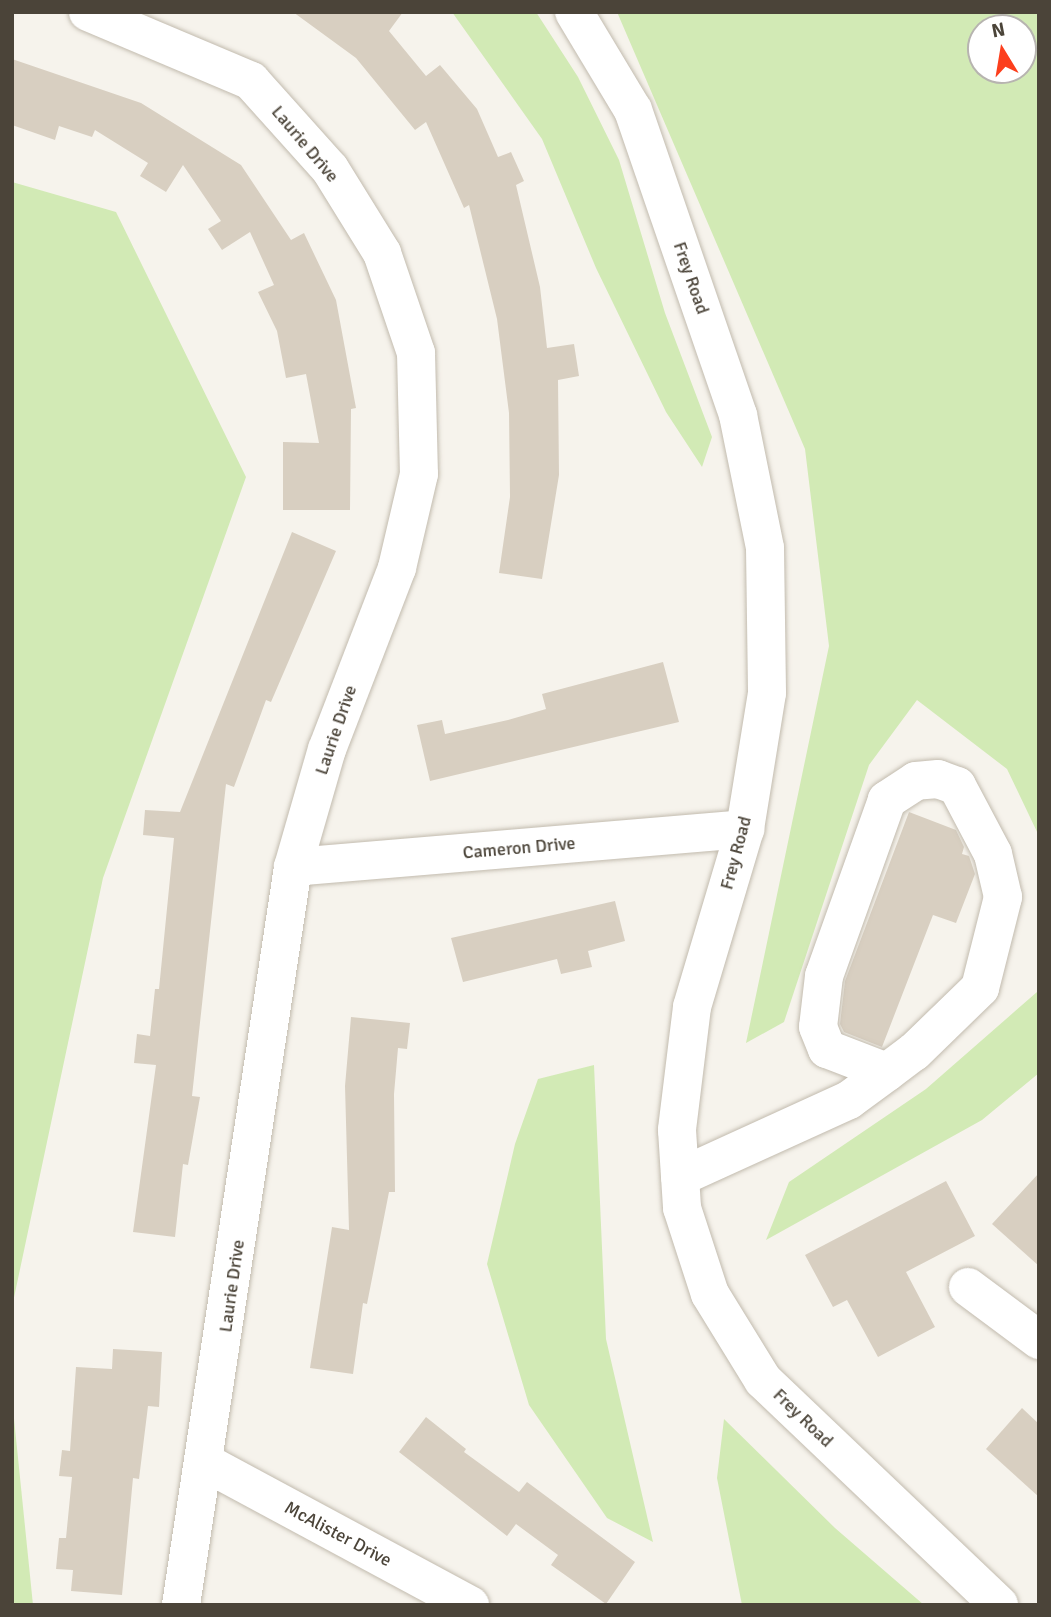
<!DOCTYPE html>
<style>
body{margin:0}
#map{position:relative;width:1051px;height:1617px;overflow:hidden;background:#f6f3ec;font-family:Signika,sans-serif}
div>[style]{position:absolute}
.green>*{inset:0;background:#d2eab5}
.building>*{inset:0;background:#d8cfc1}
.roads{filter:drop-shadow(0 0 2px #c2bbae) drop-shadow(0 0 2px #c2bbae)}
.minor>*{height:38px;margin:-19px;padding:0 19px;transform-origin:19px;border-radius:19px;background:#fff}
span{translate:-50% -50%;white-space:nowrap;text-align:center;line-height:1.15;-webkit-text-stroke:7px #fff;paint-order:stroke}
.street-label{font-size:18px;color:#4b4439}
.frame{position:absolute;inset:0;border:14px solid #4b4439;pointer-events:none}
.north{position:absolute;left:967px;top:14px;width:70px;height:70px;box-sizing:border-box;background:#fff;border:2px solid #b7b4b0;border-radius:50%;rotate:349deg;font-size:19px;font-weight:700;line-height:28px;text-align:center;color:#4b4439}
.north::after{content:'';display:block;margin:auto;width:24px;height:32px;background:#fc3f1d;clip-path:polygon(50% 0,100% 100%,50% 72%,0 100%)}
</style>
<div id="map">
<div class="green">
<div style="clip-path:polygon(452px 12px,536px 12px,578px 77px,619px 160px,665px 313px,712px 437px,702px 467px,666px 412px,596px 268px,542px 139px)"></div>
<div style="clip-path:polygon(evenodd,617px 12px,1039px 12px,1039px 836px,1007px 769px,917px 700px,869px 765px,784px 1022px,746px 1043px,829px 646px,805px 449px,617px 12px,1023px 28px,1023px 70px,981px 70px,981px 28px,1023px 28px)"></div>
<div style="clip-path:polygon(12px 182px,116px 212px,246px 477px,103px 878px,12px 1307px)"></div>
<div style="clip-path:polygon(1039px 981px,1039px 1073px,982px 1120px,766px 1240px,789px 1182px,926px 1089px,1037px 992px)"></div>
<div style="clip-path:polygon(594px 1065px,606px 1339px,653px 1542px,607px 1518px,529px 1405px,487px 1264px,515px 1144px,538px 1079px)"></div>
<div style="clip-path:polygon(12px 1399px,33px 1605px,12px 1605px)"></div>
<div style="clip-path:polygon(724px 1419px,835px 1528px,924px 1605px,742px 1605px,717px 1478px)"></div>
</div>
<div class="building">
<div style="clip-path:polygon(293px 12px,403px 12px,389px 31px,426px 76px,440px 65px,477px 109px,498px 157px,511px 152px,524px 181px,516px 185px,540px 287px,547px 348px,574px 344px,579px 376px,558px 380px,559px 475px,542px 579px,499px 573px,510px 497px,509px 413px,497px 319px,469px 205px,464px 208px,426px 122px,415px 130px,356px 58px)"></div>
<div style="clip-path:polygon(12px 59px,141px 103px,241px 165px,291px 240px,304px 233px,336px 300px,356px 408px,351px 409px,350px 510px,283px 510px,283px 442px,319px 443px,306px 374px,286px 378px,277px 331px,258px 292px,274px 285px,250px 232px,222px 250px,208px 229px,221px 221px,183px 165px,166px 192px,140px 176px,148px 163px,95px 130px,92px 137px,59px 126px,55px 140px,12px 125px)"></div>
<div style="clip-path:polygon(292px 532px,336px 551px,271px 702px,266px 700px,234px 787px,226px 784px,192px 1096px,200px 1097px,188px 1165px,183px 1164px,175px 1237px,133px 1232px,156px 1065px,134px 1063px,137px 1034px,150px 1036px,155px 989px,159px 989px,174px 838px,143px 835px,145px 810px,180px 812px)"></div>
<div style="clip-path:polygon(663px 662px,679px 722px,430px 781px,417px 725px,442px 720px,445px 734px,508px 720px,546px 709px,542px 694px)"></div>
<div style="clip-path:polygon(909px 812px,956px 830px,964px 847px,962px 854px,969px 856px,975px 874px,956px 923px,933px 915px,882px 1047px,844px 1032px,840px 1024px,845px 981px)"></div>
<div style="clip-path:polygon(615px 901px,625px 941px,588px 951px,592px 967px,561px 974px,557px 959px,463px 982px,451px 938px)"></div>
<div style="clip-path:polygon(351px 1017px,410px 1023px,407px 1049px,398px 1048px,394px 1094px,395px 1192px,389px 1192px,367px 1304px,363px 1303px,353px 1374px,310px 1368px,332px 1227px,349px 1230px,345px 1086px)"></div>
<div style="clip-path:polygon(1039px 1173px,1039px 1266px,992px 1224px)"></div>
<div style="clip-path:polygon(946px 1181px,975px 1236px,906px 1272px,935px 1327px,878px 1357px,847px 1300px,833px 1307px,805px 1255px)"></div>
<div style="clip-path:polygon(113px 1349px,162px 1352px,159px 1407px,148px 1406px,139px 1479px,133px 1478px,122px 1595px,71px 1591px,73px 1570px,56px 1569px,59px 1538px,66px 1538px,72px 1477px,59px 1476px,62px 1450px,70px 1451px,76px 1367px,112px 1369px)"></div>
<div style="clip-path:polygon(1022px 1408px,1039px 1424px,1039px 1497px,986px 1449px)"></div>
<div style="clip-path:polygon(426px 1417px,466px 1449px,464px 1452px,519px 1492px,527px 1482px,635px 1562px,606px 1604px,551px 1565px,558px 1555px,516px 1524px,507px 1536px,399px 1452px)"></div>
</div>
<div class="roads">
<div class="minor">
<div style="left:88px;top:12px;width:177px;rotate:22.9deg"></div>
<div style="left:251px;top:81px;width:118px;rotate:48.1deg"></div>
<div style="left:330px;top:169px;width:99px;rotate:58.2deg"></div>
<div style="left:382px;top:253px;width:106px;rotate:71.2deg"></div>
<div style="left:416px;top:353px;width:121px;rotate:88.6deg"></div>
<div style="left:419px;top:474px;width:97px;rotate:103.2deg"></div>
<div style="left:397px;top:568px;width:194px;rotate:111.1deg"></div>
<div style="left:327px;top:749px;width:123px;rotate:106.1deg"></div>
<div style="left:293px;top:867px;width:746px;rotate:98.63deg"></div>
<div style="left:574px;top:12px;width:114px;rotate:59deg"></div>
<div style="left:633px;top:110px;width:323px;rotate:71deg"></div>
<div style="left:738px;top:415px;width:136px;rotate:78.5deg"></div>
<div style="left:765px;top:548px;width:145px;rotate:89.2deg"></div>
<div style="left:767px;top:693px;width:138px;rotate:99.2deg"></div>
<div style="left:745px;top:829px;width:186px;rotate:106.6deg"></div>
<div style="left:692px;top:1007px;width:124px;rotate:97deg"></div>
<div style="left:677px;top:1130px;width:78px;rotate:86.3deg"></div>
<div style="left:682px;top:1208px;width:90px;rotate:72deg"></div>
<div style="left:710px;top:1294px;width:101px;rotate:58.4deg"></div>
<div style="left:763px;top:1380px;width:326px;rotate:43.6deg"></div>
<div style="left:293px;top:867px;width:454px;rotate:-4.8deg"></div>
<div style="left:680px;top:1177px;width:186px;rotate:-24.5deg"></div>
<div style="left:849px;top:1100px;width:47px;rotate:-36.4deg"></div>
<div style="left:887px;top:1072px;width:34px;rotate:-37deg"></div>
<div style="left:914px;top:1052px;width:92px;rotate:-44.1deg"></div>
<div style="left:980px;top:988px;width:94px;rotate:-75.8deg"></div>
<div style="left:1003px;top:897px;width:44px;rotate:-103.1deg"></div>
<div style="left:993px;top:854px;width:77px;rotate:-117.9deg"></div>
<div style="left:957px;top:786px;width:20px;rotate:-160deg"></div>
<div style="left:938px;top:779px;width:22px;rotate:175deg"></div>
<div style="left:916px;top:781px;width:35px;rotate:147deg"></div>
<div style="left:887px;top:800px;width:187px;rotate:109.7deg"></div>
<div style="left:824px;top:976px;width:51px;rotate:96.7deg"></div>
<div style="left:818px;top:1027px;width:24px;rotate:68deg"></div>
<div style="left:827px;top:1049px;width:64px;rotate:21deg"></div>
<div style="left:968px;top:1287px;width:89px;rotate:36.7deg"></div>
<div style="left:206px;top:1463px;width:300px;rotate:28.3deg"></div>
</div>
</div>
<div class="street-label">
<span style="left:305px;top:144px;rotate:50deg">Laurie Drive</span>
<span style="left:691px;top:278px;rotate:71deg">Frey Road</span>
<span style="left:336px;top:730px;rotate:-71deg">Laurie Drive</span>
<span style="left:519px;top:848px;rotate:-5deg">Cameron Drive</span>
<span style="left:736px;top:853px;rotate:-75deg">Frey Road</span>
<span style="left:232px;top:1286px;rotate:-82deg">Laurie Drive</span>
<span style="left:803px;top:1418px;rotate:44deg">Frey Road</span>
<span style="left:338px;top:1534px;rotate:28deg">McAlister Drive</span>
</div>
<div class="frame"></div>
<div class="north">N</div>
</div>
